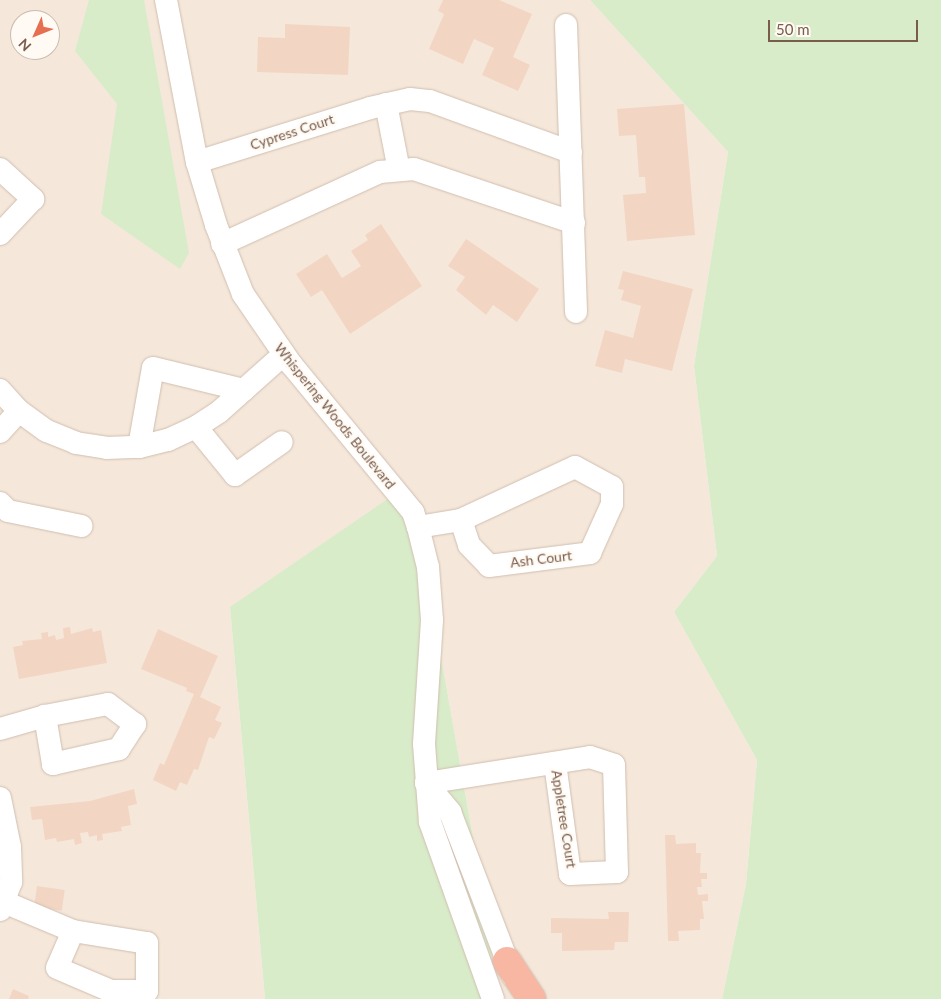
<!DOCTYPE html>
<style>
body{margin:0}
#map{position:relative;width:941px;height:999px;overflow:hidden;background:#fdf6ec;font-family:Lato,sans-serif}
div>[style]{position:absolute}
.residential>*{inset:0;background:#f5e8da}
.green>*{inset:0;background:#d8ecc9}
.building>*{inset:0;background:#f3d5c3;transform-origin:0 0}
.roads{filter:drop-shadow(0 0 1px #d1beb0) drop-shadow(0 0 1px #d1beb0)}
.street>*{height:22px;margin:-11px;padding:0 11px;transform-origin:11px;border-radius:11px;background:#fff}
.highway>*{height:28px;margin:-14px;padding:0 14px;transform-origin:14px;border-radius:14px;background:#f7b7a3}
span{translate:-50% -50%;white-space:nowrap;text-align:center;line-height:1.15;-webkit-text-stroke:4.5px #fffaf3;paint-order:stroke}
.street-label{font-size:14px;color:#7a5c4d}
.north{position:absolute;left:10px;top:10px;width:50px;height:50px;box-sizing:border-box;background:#fffaf3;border:1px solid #cabbb1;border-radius:50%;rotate:226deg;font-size:14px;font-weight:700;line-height:20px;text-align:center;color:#7a5c4d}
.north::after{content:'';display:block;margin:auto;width:18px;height:22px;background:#e76f51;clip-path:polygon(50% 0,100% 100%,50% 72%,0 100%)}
.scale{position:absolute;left:768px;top:20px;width:150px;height:22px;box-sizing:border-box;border:2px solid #7a5c4d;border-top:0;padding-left:6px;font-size:15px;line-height:18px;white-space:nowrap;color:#7a5c4d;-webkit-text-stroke:4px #fffaf3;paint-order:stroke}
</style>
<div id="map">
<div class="residential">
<div style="clip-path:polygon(evenodd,0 0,590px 0,728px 152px,694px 366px,717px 556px,674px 612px,757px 760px,746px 884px,722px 999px,491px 999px,492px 945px,422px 549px,230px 607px,265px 999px,0 999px,0 0,20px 20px,50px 20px,50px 50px,20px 50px,20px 20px)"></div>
</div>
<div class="green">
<div style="clip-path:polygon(89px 0,144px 0,189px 253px,180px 269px,101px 214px,117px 104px,75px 51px)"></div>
<div style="clip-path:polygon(590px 0,941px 0,941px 999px,722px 999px,746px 884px,757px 760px,674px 612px,717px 556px,694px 366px,728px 152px)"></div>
<div style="clip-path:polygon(392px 496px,422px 549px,492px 945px,491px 999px,265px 999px,230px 607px)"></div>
</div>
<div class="building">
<div style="clip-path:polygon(443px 0,499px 0,532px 14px,513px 57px,530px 65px,518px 91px,482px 75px,494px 48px,474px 39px,463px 64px,429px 49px,444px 14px,438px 11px)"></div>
<div style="clip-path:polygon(285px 24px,350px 27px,348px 75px,257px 72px,258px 37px,285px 38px)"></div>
<div style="clip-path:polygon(684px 104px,695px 235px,627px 241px,623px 195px,646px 193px,645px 177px,639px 177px,636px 135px,619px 136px,617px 109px)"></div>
<div style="clip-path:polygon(381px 224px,422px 286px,350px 334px,322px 290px,311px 297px,296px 274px,327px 254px,342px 278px,361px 266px,351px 251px,368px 240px,365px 235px)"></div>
<div style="clip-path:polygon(466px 239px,539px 289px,517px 322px,493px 305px,486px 315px,456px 290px,465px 277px,448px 266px)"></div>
<div style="clip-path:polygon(623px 271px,693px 289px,672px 371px,625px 359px,622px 373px,595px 366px,605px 330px,633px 338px,641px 306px,621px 300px,624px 290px,618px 289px)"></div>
<div style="clip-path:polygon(70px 627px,71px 634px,92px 628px,93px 632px,101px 630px,107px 663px,19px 679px,13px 647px,23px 645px,22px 641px,42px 639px,41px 633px,48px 632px,48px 637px,55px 635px,56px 640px,64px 638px,63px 628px)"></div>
<div style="clip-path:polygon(158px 629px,218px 656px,200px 697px,221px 707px,215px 720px,222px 723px,214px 739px,209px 737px,198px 770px,194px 769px,187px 785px,180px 782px,176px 791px,153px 780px,160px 763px,164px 765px,194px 694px,186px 691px,187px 688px,141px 669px)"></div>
<div style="clip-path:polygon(134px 789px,137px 804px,128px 806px,131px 825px,121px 827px,122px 831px,102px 834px,103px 840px,97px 841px,97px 835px,89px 837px,88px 832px,80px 833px,82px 843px,75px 845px,74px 839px,57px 842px,56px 838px,45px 840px,42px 819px,32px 820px,30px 807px,90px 801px)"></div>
<div style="clip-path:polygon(665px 835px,675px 835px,676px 844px,696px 843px,696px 853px,701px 853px,700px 873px,707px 873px,707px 879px,701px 879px,702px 887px,697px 887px,698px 895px,708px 894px,708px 901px,702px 901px,704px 919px,700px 919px,700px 930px,678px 931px,679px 941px,668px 941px)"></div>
<div style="left:37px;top:886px;width:28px;height:21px;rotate:8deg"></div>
<div style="clip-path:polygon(608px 912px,629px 912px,628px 942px,615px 942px,614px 950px,562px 951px,562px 933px,551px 933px,551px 918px,609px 919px)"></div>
<div style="clip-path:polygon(13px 989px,29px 996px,28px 999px,9px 999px)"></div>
</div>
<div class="roads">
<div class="street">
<div style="left:166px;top:0;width:165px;rotate:79.2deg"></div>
<div style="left:197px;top:162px;width:66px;rotate:73.2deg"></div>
<div style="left:216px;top:225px;width:74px;rotate:68.6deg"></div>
<div style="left:243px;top:294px;width:85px;rotate:55.6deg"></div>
<div style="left:291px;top:364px;width:192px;rotate:50.5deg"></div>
<div style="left:413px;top:512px;width:16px;rotate:72deg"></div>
<div style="left:418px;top:527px;width:41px;rotate:76deg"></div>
<div style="left:428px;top:567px;width:53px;rotate:85.7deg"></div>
<div style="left:432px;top:620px;width:124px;rotate:93.7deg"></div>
<div style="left:424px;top:744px;width:78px;rotate:85.6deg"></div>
<div style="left:430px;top:822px;width:188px;rotate:70.4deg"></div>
<div style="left:566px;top:25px;width:287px;rotate:88deg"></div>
<div style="left:386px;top:104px;width:67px;rotate:78.9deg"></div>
<div style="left:197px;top:162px;width:181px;rotate:-17.3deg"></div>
<div style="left:370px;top:108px;width:41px;rotate:-12.7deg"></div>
<div style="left:410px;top:99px;width:20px;rotate:6deg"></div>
<div style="left:430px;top:101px;width:150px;rotate:19.9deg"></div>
<div style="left:0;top:169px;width:45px;rotate:42.3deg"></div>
<div style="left:33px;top:199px;width:48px;rotate:133.3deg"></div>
<div style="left:222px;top:244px;width:174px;rotate:-24.5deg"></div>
<div style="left:380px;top:172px;width:34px;rotate:-5deg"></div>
<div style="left:414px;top:169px;width:169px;rotate:18.6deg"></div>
<div style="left:0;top:390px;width:28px;rotate:48deg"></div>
<div style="left:19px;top:411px;width:34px;rotate:36deg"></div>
<div style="left:47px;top:431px;width:31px;rotate:22deg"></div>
<div style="left:76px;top:443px;width:30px;rotate:9deg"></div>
<div style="left:106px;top:448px;width:33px;rotate:-2deg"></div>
<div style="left:139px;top:447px;width:30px;rotate:-14deg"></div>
<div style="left:168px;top:440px;width:31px;rotate:-25deg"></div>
<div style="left:196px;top:427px;width:27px;rotate:-33deg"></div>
<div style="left:219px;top:412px;width:87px;rotate:-41.7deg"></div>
<div style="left:196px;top:427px;width:62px;rotate:50.9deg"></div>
<div style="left:235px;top:475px;width:57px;rotate:-35.1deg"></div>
<div style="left:0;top:432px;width:28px;rotate:-48deg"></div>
<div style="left:139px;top:447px;width:80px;rotate:-80deg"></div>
<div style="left:153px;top:368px;width:93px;rotate:13.7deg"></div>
<div style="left:0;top:503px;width:11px;rotate:45deg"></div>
<div style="left:8px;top:511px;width:75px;rotate:11.6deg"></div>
<div style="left:418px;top:527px;width:44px;rotate:-9.2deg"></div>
<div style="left:461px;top:520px;width:26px;rotate:72deg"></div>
<div style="left:469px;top:545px;width:29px;rotate:46deg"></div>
<div style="left:489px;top:566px;width:102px;rotate:-7.3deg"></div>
<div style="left:590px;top:553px;width:54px;rotate:-65.8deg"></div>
<div style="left:612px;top:504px;width:17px;rotate:-90deg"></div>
<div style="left:612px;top:487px;width:42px;rotate:-151.6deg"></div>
<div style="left:575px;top:467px;width:126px;rotate:155.1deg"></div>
<div style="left:0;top:729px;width:47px;rotate:-16.1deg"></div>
<div style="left:45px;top:716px;width:64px;rotate:-10.8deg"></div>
<div style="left:108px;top:704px;width:34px;rotate:37deg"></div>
<div style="left:135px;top:724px;width:30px;rotate:123deg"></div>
<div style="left:119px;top:749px;width:68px;rotate:167.2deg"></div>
<div style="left:53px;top:764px;width:49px;rotate:-99.5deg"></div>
<div style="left:426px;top:783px;width:166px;rotate:-9deg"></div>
<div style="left:590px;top:757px;width:25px;rotate:18deg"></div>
<div style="left:614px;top:765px;width:107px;rotate:88.4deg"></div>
<div style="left:617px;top:872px;width:47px;rotate:177.6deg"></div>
<div style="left:570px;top:874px;width:112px;rotate:-97.7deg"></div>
<div style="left:426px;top:783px;width:38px;rotate:50deg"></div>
<div style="left:450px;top:812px;width:176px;rotate:69deg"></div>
<div style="left:0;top:798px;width:50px;rotate:78.5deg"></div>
<div style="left:10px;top:847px;width:35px;rotate:88deg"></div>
<div style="left:11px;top:882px;width:30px;rotate:111deg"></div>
<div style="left:4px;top:902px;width:75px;rotate:22.8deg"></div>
<div style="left:73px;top:931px;width:40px;rotate:113.4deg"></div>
<div style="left:57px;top:968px;width:59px;rotate:23.1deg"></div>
<div style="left:111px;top:991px;width:36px"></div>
<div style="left:147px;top:991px;width:48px;rotate:-90deg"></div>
<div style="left:147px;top:943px;width:75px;rotate:-170.8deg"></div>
</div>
<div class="highway">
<div style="left:507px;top:961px;width:45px;rotate:56.7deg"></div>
</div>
</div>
<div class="street-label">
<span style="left:292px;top:132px;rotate:-18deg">Cypress Court</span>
<span style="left:335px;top:416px;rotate:51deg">Whispering Woods Boulevard</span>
<span style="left:541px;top:559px;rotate:-7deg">Ash Court</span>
<span style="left:564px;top:819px;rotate:81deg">Appletree Court</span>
</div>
<div class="north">N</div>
<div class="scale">50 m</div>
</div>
